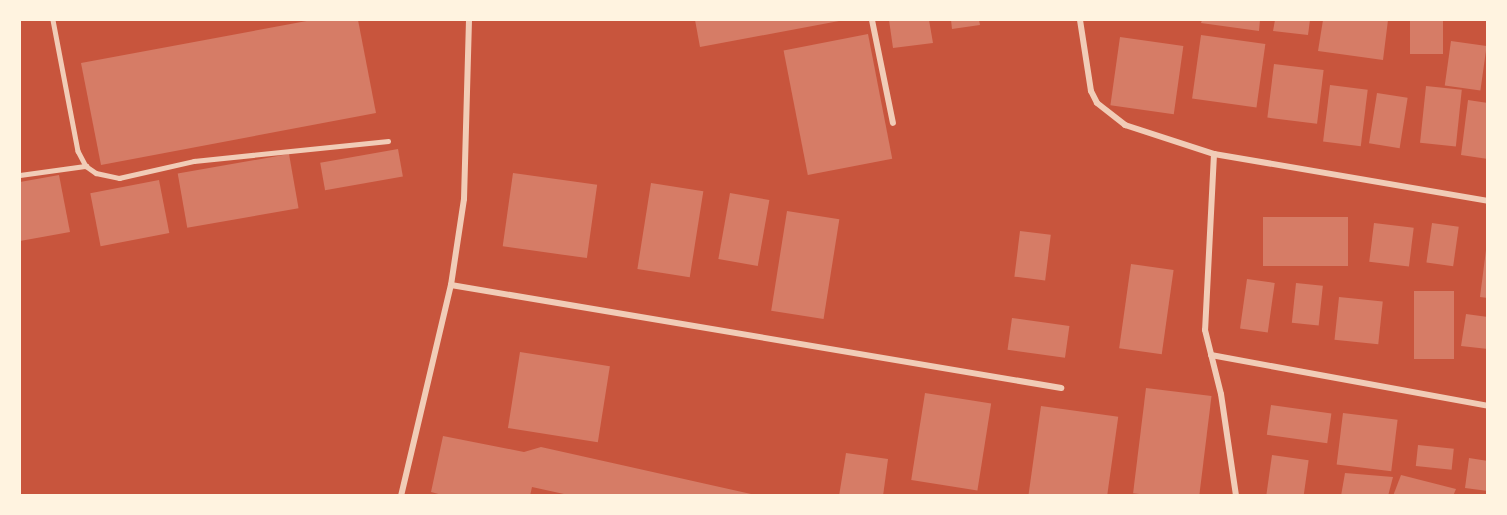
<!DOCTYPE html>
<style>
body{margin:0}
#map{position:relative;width:1507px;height:515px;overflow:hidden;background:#c8553d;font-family:Raleway,sans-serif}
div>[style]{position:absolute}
.building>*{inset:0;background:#d67c66;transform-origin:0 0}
.service>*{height:4.5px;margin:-2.25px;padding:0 2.25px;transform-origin:2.25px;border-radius:2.25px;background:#f1ccb7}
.minor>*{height:6px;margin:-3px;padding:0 3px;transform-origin:3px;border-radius:3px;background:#f1ccb7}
span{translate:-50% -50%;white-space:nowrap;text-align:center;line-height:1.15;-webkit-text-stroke:4.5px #fff3e0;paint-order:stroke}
.frame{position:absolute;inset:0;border:21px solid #fff3e0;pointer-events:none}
</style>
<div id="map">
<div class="building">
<div style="clip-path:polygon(312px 20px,358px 20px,376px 113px,101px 165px,81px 63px)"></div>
<div style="clip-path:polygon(695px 20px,839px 20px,839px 21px,700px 47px)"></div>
<div style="clip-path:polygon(889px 20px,929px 20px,933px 43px,893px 48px)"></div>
<div style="clip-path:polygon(951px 20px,979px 20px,980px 25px,952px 29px)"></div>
<div style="clip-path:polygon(1202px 20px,1260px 20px,1259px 31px,1201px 23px)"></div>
<div style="clip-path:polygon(1275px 20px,1310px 20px,1308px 35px,1273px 31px)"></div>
<div style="clip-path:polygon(1323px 20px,1388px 20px,1383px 60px,1318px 51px)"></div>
<div style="left:1410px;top:20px;width:33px;height:34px"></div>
<div style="left:868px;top:34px;width:127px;height:86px;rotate:79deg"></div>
<div style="left:1201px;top:35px;width:65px;height:64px;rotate:8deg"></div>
<div style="left:1120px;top:37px;width:64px;height:69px;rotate:8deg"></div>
<div style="left:1451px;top:41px;width:36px;height:45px;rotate:8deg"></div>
<div style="left:1274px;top:64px;width:50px;height:54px;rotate:7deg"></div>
<div style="left:1330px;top:85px;width:38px;height:57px;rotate:7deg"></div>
<div style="left:1426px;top:86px;width:36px;height:57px;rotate:6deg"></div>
<div style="left:1377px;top:93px;width:31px;height:51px;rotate:9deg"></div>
<div style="clip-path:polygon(1468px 100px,1488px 103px,1488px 159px,1461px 155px)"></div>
<div style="left:398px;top:149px;width:28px;height:79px;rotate:80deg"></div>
<div style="left:289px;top:154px;width:55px;height:113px;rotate:80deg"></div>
<div style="left:513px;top:173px;width:85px;height:74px;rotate:8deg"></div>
<div style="clip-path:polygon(59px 175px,70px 232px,20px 241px,20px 182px)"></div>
<div style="left:159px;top:180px;width:54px;height:70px;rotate:79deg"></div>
<div style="left:651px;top:183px;width:53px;height:87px;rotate:9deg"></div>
<div style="left:730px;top:193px;width:40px;height:67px;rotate:10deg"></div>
<div style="left:787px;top:211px;width:53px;height:101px;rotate:9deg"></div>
<div style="left:1348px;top:217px;width:49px;height:85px;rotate:90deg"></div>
<div style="left:1374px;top:223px;width:40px;height:39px;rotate:7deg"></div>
<div style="left:1432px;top:223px;width:27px;height:40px;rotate:8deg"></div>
<div style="left:1020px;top:231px;width:31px;height:46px;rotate:7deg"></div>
<div style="clip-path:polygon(1486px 250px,1488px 250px,1488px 298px,1480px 297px)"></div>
<div style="left:1131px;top:264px;width:43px;height:85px;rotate:8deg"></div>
<div style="left:1247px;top:279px;width:28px;height:50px;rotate:8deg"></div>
<div style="left:1296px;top:283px;width:27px;height:40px;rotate:6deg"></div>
<div style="left:1414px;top:291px;width:40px;height:68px"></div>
<div style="left:1339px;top:297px;width:44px;height:43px;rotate:6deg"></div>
<div style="clip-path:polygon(1466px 314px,1488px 317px,1488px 349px,1461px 346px)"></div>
<div style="left:1012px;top:318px;width:58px;height:32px;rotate:8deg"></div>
<div style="left:520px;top:352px;width:91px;height:77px;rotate:9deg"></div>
<div style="left:1146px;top:388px;width:66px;height:106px;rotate:7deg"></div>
<div style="left:925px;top:393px;width:67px;height:88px;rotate:9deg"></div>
<div style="left:1271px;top:405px;width:61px;height:30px;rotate:8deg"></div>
<div style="left:1041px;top:406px;width:78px;height:91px;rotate:8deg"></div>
<div style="left:1343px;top:413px;width:55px;height:52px;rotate:7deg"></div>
<div style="clip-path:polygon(443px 436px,524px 452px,541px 447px,760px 496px,573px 496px,532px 487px,530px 496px,446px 496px,431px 492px)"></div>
<div style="left:1418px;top:445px;width:36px;height:21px;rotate:6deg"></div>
<div style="clip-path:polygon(846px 453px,888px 459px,883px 496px,839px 496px)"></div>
<div style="left:1272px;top:455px;width:37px;height:41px;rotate:8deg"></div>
<div style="clip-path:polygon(1469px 458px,1488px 461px,1488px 491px,1465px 488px)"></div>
<div style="clip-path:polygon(1345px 473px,1393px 477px,1388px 496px,1341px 496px)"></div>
<div style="clip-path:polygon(1401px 475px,1456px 489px,1453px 496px,1393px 496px)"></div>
</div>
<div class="service">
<div style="left:53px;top:20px;width:133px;rotate:79.2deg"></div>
<div style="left:78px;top:151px;width:17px;rotate:62deg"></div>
<div style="left:86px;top:166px;width:12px;rotate:35deg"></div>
<div style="left:96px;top:173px;width:24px;rotate:12deg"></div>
<div style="left:119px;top:178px;width:77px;rotate:-12.8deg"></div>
<div style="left:194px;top:161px;width:195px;rotate:-5.9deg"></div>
<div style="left:20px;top:175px;width:67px;rotate:-7.8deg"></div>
</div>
<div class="minor">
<div style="left:872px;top:20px;width:105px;rotate:78.5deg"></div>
<div style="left:1080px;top:20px;width:72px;rotate:81.2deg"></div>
<div style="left:1091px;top:91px;width:13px;rotate:63deg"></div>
<div style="left:1097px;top:103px;width:36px;rotate:38deg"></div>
<div style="left:1125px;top:125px;width:94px;rotate:18deg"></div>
<div style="left:1214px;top:154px;width:278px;rotate:9.7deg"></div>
<div style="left:1214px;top:154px;width:176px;rotate:92.9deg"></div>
<div style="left:1205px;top:330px;width:66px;rotate:76deg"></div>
<div style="left:1221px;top:394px;width:103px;rotate:81.6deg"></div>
<div style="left:451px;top:285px;width:619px;rotate:9.58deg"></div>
<div style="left:1211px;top:355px;width:282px;rotate:10.4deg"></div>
<div style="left:401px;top:496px;width:217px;rotate:-76.7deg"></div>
<div style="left:451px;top:285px;width:87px;rotate:-81.4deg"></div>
<div style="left:464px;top:199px;width:179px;rotate:-88.4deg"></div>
</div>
<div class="frame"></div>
</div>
